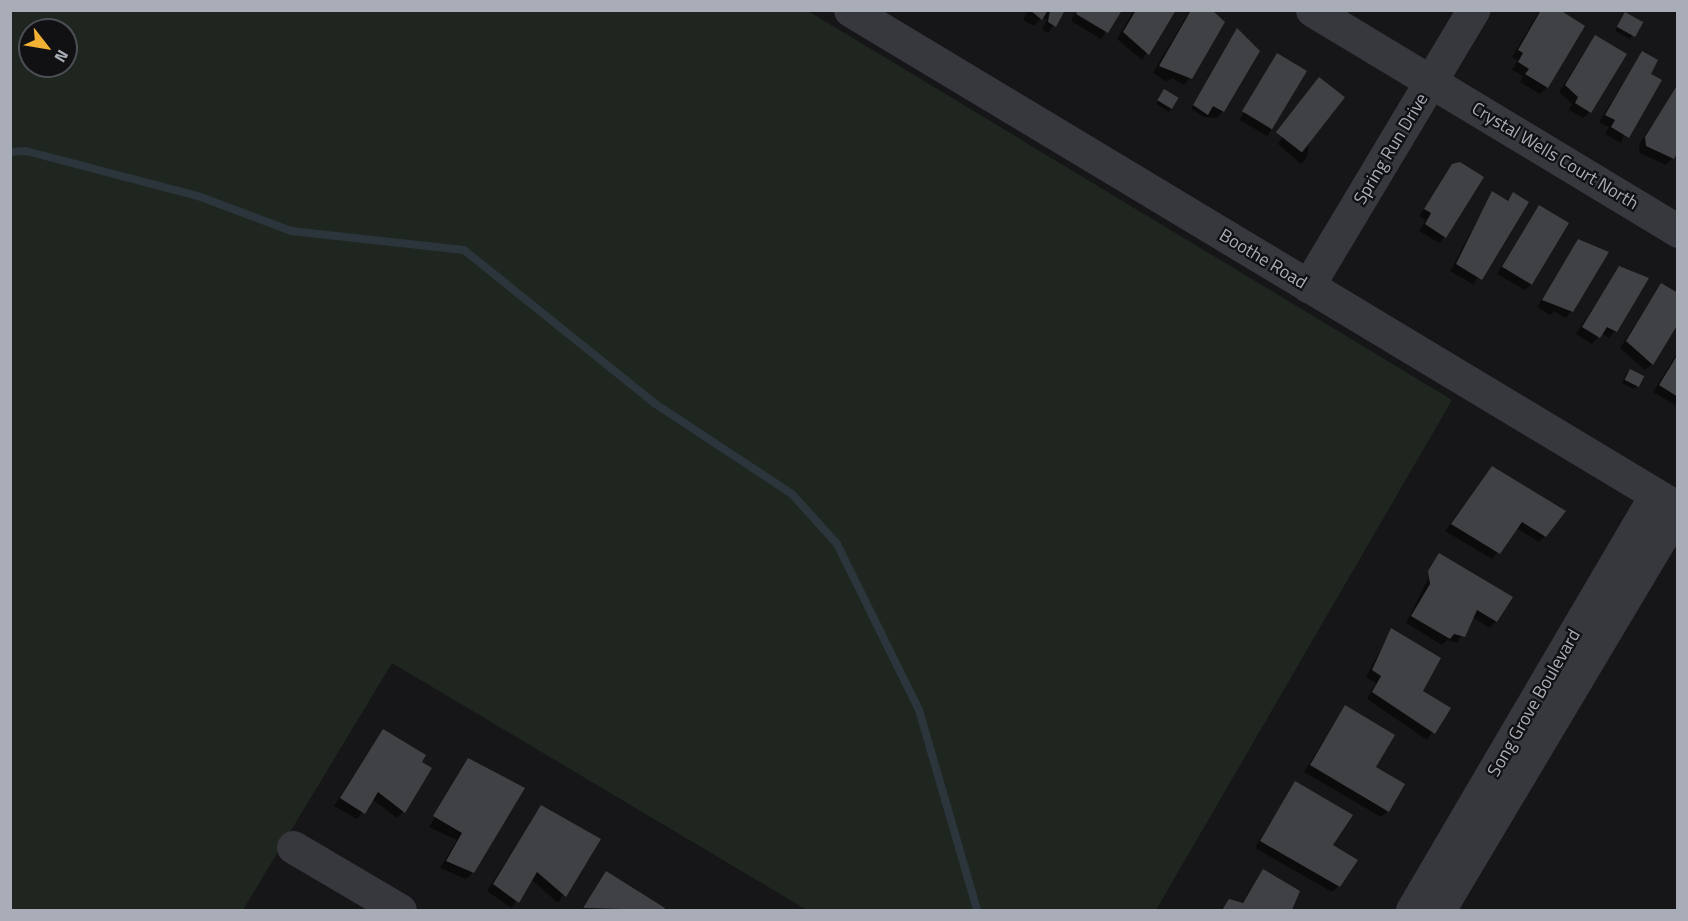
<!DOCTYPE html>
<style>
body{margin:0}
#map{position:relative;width:1688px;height:921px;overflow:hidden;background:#161618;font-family:"Titillium Web",sans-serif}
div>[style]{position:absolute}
.green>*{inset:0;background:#1e261f}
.shadow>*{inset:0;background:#0007;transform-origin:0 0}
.stream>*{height:8px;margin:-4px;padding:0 4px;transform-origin:4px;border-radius:4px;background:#2c353c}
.building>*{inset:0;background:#404145;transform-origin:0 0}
.minor>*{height:33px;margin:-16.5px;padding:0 16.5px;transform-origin:16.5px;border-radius:16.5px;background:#37383d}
span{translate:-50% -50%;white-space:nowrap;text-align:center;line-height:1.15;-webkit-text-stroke:4.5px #111113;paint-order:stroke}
.street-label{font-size:18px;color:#a8adb8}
.frame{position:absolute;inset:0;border:12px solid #a8adb8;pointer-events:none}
.north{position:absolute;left:18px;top:18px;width:60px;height:60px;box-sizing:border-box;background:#111113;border:2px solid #4d4f55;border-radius:50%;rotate:121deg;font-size:16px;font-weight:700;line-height:24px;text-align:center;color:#a8adb8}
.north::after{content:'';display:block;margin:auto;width:21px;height:27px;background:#f2b134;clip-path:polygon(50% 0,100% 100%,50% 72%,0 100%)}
</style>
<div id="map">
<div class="green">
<div style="clip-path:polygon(evenodd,10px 11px,808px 11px,1452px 400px,1156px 910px,807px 910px,392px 663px,243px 910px,11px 910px,10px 11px,30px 30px,66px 30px,66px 66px,30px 66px,30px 30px)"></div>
</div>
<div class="shadow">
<div style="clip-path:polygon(1028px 10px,1064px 10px,1048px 33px,1042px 29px,1047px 20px,1042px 17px,1034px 26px,1023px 20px)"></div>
<div style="clip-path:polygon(1077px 10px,1120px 10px,1101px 39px,1071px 21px)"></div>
<div style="clip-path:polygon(1134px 10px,1175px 10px,1142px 60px,1117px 39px)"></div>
<div style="clip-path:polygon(1190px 10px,1206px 10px,1190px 78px,1184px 85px,1172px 78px,1167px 82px,1153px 73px)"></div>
<div style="clip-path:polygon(1540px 10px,1557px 10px,1547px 87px,1540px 94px,1520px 82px,1523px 76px,1512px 70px,1518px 60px,1512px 57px)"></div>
<div style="clip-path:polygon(1623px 17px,1641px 23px,1630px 39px,1615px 31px)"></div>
<div style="clip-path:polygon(1237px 30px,1258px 51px,1223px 111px,1216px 118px,1204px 117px,1191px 109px)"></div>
<div style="clip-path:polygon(1595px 36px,1590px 112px,1583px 118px,1569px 110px,1572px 104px,1559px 92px)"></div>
<div style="clip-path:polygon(1642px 53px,1649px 74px,1621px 143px,1605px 134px,1609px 127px,1599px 122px)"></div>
<div style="left:1277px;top:55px;width:32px;height:75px;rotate:30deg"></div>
<div style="clip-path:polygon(1319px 79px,1307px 157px,1301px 164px,1278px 144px)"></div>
<div style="clip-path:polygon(1677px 87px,1672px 158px,1666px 165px,1640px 153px,1639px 145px)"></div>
<div style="clip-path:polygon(1165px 91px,1171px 109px,1169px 112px,1156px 104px)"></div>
<div style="clip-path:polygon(1453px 166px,1445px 237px,1439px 243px,1419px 231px,1426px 220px,1419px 216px)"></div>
<div style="clip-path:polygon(1492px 193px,1506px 201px,1514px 194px,1474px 285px,1450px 271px)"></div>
<div style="clip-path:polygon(1539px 207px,1532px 284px,1525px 290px,1497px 274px)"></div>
<div style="clip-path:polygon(1579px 241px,1572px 311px,1565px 318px,1554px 311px,1550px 315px,1537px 307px)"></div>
<div style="clip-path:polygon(1619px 268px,1615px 331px,1609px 338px,1601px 333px,1592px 344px,1576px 334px)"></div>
<div style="clip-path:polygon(1661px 285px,1652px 364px,1645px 370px,1620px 348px)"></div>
<div style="clip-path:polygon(1678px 352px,1678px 407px,1653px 392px)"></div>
<div style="clip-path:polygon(1627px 373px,1637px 386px,1634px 389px,1622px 383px)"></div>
<div style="clip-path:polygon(1492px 467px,1545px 536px,1539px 542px,1516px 528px,1492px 559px,1445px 531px)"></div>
<div style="clip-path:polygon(1440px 555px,1496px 621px,1490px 628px,1472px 617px,1457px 643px,1447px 640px,1442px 645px,1406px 623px)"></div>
<div style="clip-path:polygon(1391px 630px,1421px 692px,1449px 708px,1427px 740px,1367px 699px,1376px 683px,1366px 677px)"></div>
<div style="clip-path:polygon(1345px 707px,1374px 768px,1388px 811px,1381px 817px,1304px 772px)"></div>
<div style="clip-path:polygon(383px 730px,403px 812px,397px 818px,372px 799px,357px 819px,334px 806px)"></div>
<div style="clip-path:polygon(468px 760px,473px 872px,466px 879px,440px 868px,457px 840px,429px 827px)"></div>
<div style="clip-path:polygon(1295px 783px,1331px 846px,1339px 886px,1332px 892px,1255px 848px)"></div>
<div style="clip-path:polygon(541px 807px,599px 839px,558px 903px,531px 879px,511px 908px,487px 891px)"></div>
<div style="clip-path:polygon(1263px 871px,1298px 891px,1287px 910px,1221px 910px,1229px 900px,1241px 904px)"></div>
<div style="clip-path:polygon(606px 873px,663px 908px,662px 910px,581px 910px)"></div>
</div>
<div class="stream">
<div style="left:10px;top:152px;width:16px;rotate:-4deg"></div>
<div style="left:26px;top:151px;width:178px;rotate:14.7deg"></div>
<div style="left:198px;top:196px;width:99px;rotate:20.6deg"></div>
<div style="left:291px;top:231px;width:174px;rotate:6.3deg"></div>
<div style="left:464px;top:250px;width:244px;rotate:38.8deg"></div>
<div style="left:654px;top:403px;width:165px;rotate:33.4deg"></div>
<div style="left:792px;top:494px;width:67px;rotate:48deg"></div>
<div style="left:837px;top:544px;width:185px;rotate:63.7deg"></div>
<div style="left:919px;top:710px;width:208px;rotate:73.8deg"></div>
</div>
<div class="building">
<div style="clip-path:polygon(1030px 10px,1048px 10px,1042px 20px)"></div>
<div style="clip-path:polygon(1050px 10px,1065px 10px,1056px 27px,1048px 22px)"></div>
<div style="clip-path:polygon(1078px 10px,1122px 10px,1108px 33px,1076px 14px)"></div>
<div style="clip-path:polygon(1136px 10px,1176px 10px,1149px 55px,1123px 32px)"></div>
<div style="clip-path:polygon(1191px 10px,1212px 10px,1225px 22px,1192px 79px,1159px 66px)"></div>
<div style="clip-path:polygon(1541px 10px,1560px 10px,1585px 26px,1548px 88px,1525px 74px,1529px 69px,1518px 62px,1523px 53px,1518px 50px)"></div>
<div style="left:1625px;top:12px;width:21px;height:17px;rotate:29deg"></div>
<div style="clip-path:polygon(1237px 28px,1260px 51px,1224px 112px,1213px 106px,1208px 115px,1193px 105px)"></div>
<div style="clip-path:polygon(1595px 35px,1627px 54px,1591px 113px,1575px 103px,1578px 97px,1565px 85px)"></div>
<div style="clip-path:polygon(1642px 51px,1658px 60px,1651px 74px,1662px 80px,1629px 138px,1611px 127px,1615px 120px,1605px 115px)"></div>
<div style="left:1277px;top:53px;width:35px;height:68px;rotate:31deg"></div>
<div style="left:1319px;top:77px;width:33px;height:70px;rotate:38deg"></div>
<div style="clip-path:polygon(1678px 84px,1678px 152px,1674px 159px,1646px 146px,1645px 137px)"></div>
<div style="left:1164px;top:89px;width:17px;height:13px;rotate:31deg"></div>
<div style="clip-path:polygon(1460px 162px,1484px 177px,1446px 238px,1425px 224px,1431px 213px,1424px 209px,1452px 164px)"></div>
<div style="clip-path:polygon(1492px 191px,1508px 201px,1513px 192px,1529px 202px,1482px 280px,1456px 264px)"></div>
<div style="left:1539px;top:205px;width:35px;height:72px;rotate:31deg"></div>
<div style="clip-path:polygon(1578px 239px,1609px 252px,1573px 312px,1542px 300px)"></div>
<div style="clip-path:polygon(1619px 266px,1649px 278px,1617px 332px,1607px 327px,1600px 338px,1582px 327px)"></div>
<div style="clip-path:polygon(1661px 283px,1678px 293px,1678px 324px,1653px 365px,1626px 341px)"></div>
<div style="clip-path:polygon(1678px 354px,1678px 397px,1659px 385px)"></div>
<div style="left:1630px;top:369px;width:16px;height:12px;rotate:27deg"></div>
<div style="clip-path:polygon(1492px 466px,1566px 511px,1546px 537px,1522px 522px,1500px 554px,1451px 524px)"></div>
<div style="clip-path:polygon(1439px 553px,1513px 597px,1497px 622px,1477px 610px,1465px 637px,1454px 634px,1450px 639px,1411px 616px,1430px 584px,1428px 571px)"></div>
<div style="clip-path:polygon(1391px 628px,1441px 658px,1423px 691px,1451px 708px,1435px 734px,1372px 692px,1381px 676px,1372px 670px)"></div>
<div style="clip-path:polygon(1345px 705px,1395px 735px,1376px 767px,1405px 784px,1389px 812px,1310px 765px)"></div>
<div style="clip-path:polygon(383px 729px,426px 755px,422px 762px,432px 768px,405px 813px,378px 792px,365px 814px,340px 798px)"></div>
<div style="clip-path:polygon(468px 758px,525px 788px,474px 873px,446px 861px,462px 833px,433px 816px)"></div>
<div style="clip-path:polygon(1295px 781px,1353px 815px,1333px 845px,1358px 860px,1340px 887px,1260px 841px)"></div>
<div style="clip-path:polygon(541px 805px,601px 839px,566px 897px,537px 872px,519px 903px,493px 884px)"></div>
<div style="clip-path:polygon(1263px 869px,1300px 891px,1292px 910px,1222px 910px,1229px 899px,1243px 903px)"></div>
<div style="clip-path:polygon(606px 871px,665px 908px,663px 910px,583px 908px)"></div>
</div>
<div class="minor">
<div style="left:850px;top:10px;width:966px;rotate:31.02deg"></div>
<div style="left:1312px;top:10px;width:428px;rotate:31.1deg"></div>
<div style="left:1308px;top:286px;width:322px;rotate:-59.1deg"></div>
<div style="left:293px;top:847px;width:124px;rotate:30.5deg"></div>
<div style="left:1412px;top:910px;width:481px;rotate:-59.6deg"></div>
<div style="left:1439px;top:910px;width:467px;rotate:-59.2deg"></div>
</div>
<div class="street-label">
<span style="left:1391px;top:149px;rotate:-59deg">Spring Run Drive</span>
<span style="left:1555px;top:156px;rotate:31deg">Crystal Wells Court North</span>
<span style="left:1263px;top:259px;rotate:31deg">Boothe Road</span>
<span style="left:1534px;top:703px;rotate:-60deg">Song Grove Boulevard</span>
</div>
<div class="frame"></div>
<div class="north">N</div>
</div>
